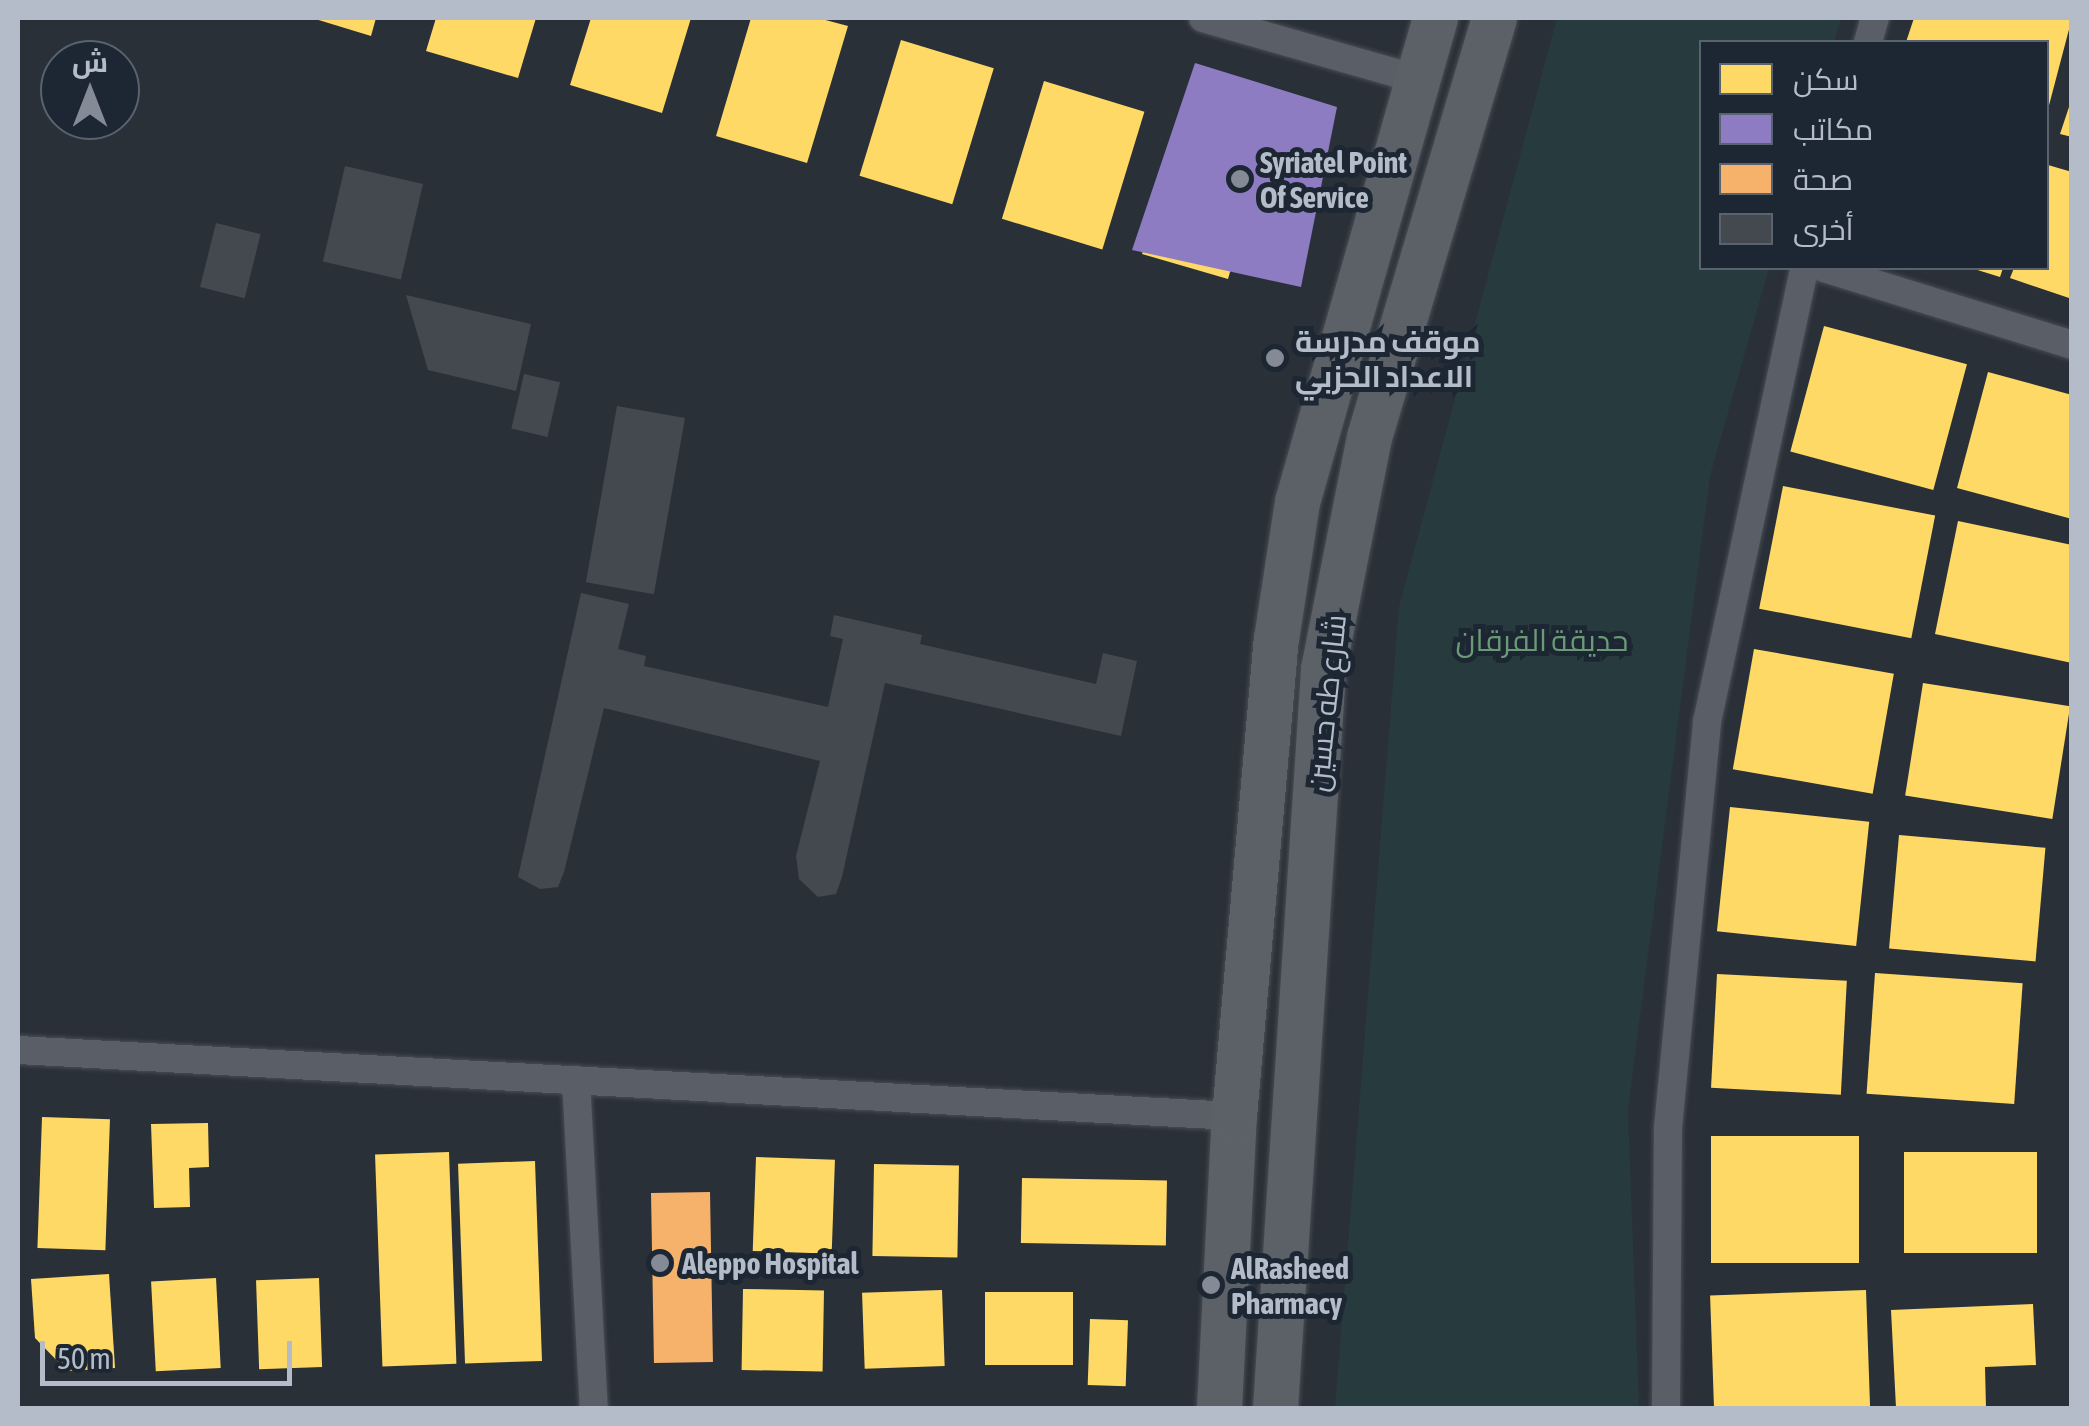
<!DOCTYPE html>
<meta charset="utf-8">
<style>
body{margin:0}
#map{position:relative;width:2089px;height:1426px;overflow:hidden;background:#2a3038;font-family:"Asap Condensed",Cairo,sans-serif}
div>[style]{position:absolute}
.green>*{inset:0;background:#273a3e}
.homes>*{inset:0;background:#ffd966;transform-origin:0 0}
.offices>*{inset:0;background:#8e7cc3}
.health>*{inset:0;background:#f6b26b;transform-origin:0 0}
.building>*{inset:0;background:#444950;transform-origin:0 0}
.roads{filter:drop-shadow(0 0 2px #484c53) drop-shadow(0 0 2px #484c53)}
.minor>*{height:28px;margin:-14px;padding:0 14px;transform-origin:14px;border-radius:14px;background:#5a5e66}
.primary>*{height:45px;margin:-22.5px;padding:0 22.5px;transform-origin:22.5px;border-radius:22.5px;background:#5c6168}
.dots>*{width:28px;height:28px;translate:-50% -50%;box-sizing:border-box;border:5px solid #1d2633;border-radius:50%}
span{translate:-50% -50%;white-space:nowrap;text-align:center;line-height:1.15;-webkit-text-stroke:10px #1d2633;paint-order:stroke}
.poi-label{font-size:30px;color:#b4bcc9;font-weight:700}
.left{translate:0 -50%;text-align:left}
.park-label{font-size:30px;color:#6b9a76}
.street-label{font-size:30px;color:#b4bcc9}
.frame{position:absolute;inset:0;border:20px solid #b4bcc9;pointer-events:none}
.legend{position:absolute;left:1699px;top:40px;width:350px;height:230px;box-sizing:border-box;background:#1d2633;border:2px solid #59626f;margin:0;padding:12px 18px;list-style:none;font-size:30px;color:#b4bcc9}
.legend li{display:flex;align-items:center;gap:20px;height:50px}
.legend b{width:50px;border:2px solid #59626f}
.north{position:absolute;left:40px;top:40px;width:100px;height:100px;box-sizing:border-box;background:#1d2633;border:2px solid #59626f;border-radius:50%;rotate:0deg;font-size:28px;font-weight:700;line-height:40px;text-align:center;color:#b4bcc9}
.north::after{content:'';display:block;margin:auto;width:35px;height:45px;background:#848b96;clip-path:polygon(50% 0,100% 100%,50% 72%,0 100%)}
.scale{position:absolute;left:40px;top:1341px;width:252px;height:45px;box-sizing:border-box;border:5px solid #b4bcc9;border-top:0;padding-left:12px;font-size:30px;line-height:35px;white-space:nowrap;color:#b4bcc9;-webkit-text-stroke:8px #1d2633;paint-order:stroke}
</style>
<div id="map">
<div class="green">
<div style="clip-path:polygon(1557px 18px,1841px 18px,1834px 42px,1702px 42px,1702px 268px,1769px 268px,1710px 476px,1628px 1109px,1639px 1408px,1335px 1408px,1399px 607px)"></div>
</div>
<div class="homes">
<div style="clip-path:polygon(312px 18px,376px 18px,371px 36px)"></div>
<div style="clip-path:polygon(436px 18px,536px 18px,518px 78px,426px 51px)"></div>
<div style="clip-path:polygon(591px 18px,691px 18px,662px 113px,570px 85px)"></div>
<div style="clip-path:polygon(751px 18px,818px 18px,848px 26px,807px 163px,716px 136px)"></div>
<div style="clip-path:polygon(1914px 18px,2072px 18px,2047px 113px,2046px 42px,1906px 42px)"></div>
<div style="left:901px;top:40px;width:97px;height:142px;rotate:17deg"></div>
<div style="left:1044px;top:81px;width:105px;height:144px;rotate:17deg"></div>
<div style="clip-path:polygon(2071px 101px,2072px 101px,2072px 137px,2060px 134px)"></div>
<div style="clip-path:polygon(1185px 111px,1271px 137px,1266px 153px,1305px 165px,1273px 270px,1234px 258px,1228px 279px,1142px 254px)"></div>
<div style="clip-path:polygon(2048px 165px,2072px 172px,2072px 299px,2010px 278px,2014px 268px,2046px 268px)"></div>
<div style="clip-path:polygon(1971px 268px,2003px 268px,2000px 277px)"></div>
<div style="left:1824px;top:326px;width:148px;height:130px;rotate:15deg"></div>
<div style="clip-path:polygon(1988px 372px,2072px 395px,2072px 519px,1957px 488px)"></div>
<div style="left:1783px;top:486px;width:155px;height:125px;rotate:11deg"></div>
<div style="clip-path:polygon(1958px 521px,2072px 545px,2072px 663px,1935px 634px)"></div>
<div style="left:1754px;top:649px;width:142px;height:122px;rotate:10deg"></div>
<div style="left:1923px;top:683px;width:149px;height:114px;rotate:9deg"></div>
<div style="left:1730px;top:807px;width:140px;height:125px;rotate:6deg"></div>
<div style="left:1899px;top:835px;width:147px;height:114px;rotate:5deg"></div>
<div style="left:1875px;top:973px;width:148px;height:121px;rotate:4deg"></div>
<div style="left:1717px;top:974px;width:130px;height:114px;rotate:3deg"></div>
<div style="left:42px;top:1117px;width:68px;height:131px;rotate:2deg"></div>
<div style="clip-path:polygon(208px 1123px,209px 1167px,189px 1168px,190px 1207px,154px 1208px,151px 1124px)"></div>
<div style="left:1711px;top:1136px;width:148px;height:127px"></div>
<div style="left:449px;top:1152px;width:212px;height:74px;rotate:88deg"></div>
<div style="left:1904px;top:1152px;width:133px;height:101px"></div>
<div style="left:756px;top:1157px;width:79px;height:94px;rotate:2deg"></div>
<div style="left:535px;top:1161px;width:200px;height:77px;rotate:88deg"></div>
<div style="left:874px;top:1164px;width:85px;height:92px;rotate:1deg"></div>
<div style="left:1022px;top:1178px;width:145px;height:65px;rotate:1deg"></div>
<div style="clip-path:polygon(109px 1274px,115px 1368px,67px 1371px,35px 1338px,31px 1279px)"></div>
<div style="left:216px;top:1278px;width:90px;height:65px;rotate:87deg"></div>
<div style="left:319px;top:1278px;width:89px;height:63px;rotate:88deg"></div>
<div style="left:743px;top:1289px;width:81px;height:81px;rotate:1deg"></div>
<div style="left:942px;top:1290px;width:76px;height:80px;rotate:88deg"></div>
<div style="left:1866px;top:1290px;width:118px;height:156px;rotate:88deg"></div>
<div style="left:985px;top:1292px;width:88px;height:73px"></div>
<div style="clip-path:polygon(2033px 1304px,2036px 1365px,1985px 1367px,1986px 1408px,1896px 1408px,1891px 1310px)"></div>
<div style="left:1090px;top:1319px;width:38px;height:66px;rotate:2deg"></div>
</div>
<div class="offices">
<div style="clip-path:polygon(1195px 63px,1337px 107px,1301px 287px,1132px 250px)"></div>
</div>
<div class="health">
<div style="left:710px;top:1192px;width:170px;height:59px;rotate:89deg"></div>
</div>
<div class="building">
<div style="left:345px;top:166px;width:80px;height:98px;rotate:13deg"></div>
<div style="left:216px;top:223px;width:46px;height:66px;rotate:14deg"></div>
<div style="clip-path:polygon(406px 295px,531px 324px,516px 391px,428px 370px)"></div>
<div style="left:524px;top:374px;width:37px;height:56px;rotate:13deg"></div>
<div style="left:617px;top:406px;width:69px;height:179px;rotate:10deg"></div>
<div style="clip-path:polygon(581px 593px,629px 604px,618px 649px,646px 656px,644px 666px,828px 707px,843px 639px,830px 636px,834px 615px,922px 635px,920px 644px,1096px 684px,1103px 653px,1137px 661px,1121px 736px,885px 683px,842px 877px,836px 894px,818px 897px,799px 879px,796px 856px,820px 761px,604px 708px,564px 872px,558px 887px,540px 889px,518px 877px)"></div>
</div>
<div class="roads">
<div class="minor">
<div style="left:1203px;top:18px;width:223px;rotate:15.9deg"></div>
<div style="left:1868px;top:42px;width:25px;rotate:-74deg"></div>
<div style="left:1824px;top:268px;width:260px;rotate:17.2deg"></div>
<div style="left:18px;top:1050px;width:1218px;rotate:3.11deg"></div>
<div style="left:576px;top:1080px;width:328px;rotate:86.9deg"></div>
<div style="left:1666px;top:1408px;width:280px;rotate:-89.6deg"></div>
<div style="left:1668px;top:1128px;width:408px;rotate:-84.5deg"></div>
<div style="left:1707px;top:722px;width:464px;rotate:-77.9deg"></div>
</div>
<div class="primary">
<div style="left:1219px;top:1408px;width:292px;rotate:-87.1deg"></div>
<div style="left:1234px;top:1116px;width:479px;rotate:-85deg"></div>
<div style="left:1276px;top:639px;width:139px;rotate:-81.3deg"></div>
<div style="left:1297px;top:502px;width:503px;rotate:-74.09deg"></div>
<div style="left:1275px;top:1408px;width:741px;rotate:-86.28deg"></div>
<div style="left:1323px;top:669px;width:237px;rotate:-78.8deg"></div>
<div style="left:1369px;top:437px;width:437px;rotate:-73.4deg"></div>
</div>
</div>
<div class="dots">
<div style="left:1240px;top:179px;background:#848b96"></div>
<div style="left:1275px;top:358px;background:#848b96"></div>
<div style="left:660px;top:1263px;background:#848b96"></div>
<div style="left:1211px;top:1285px;background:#848b96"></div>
</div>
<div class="poi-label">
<span class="left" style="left:1260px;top:179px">Syriatel Point<br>Of Service</span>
<span class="left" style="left:1295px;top:358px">موقف مدرسة<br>الاعداد الحزبي</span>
<span class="left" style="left:682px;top:1263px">Aleppo Hospital</span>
<span class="left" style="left:1231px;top:1285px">AlRasheed<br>Pharmacy</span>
</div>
<div class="park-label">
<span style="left:1542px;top:640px">حديقة الفرقان</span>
</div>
<div class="street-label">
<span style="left:1326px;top:703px;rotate:-84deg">شارع طه حسين</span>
</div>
<div class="frame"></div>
<ul class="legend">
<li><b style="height:28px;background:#ffd966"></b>سكن</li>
<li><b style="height:28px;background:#8e7cc3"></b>مكاتب</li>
<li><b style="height:28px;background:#f6b26b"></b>صحة</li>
<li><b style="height:28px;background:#444950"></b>أخرى</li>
</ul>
<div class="north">ش</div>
<div class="scale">50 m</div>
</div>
